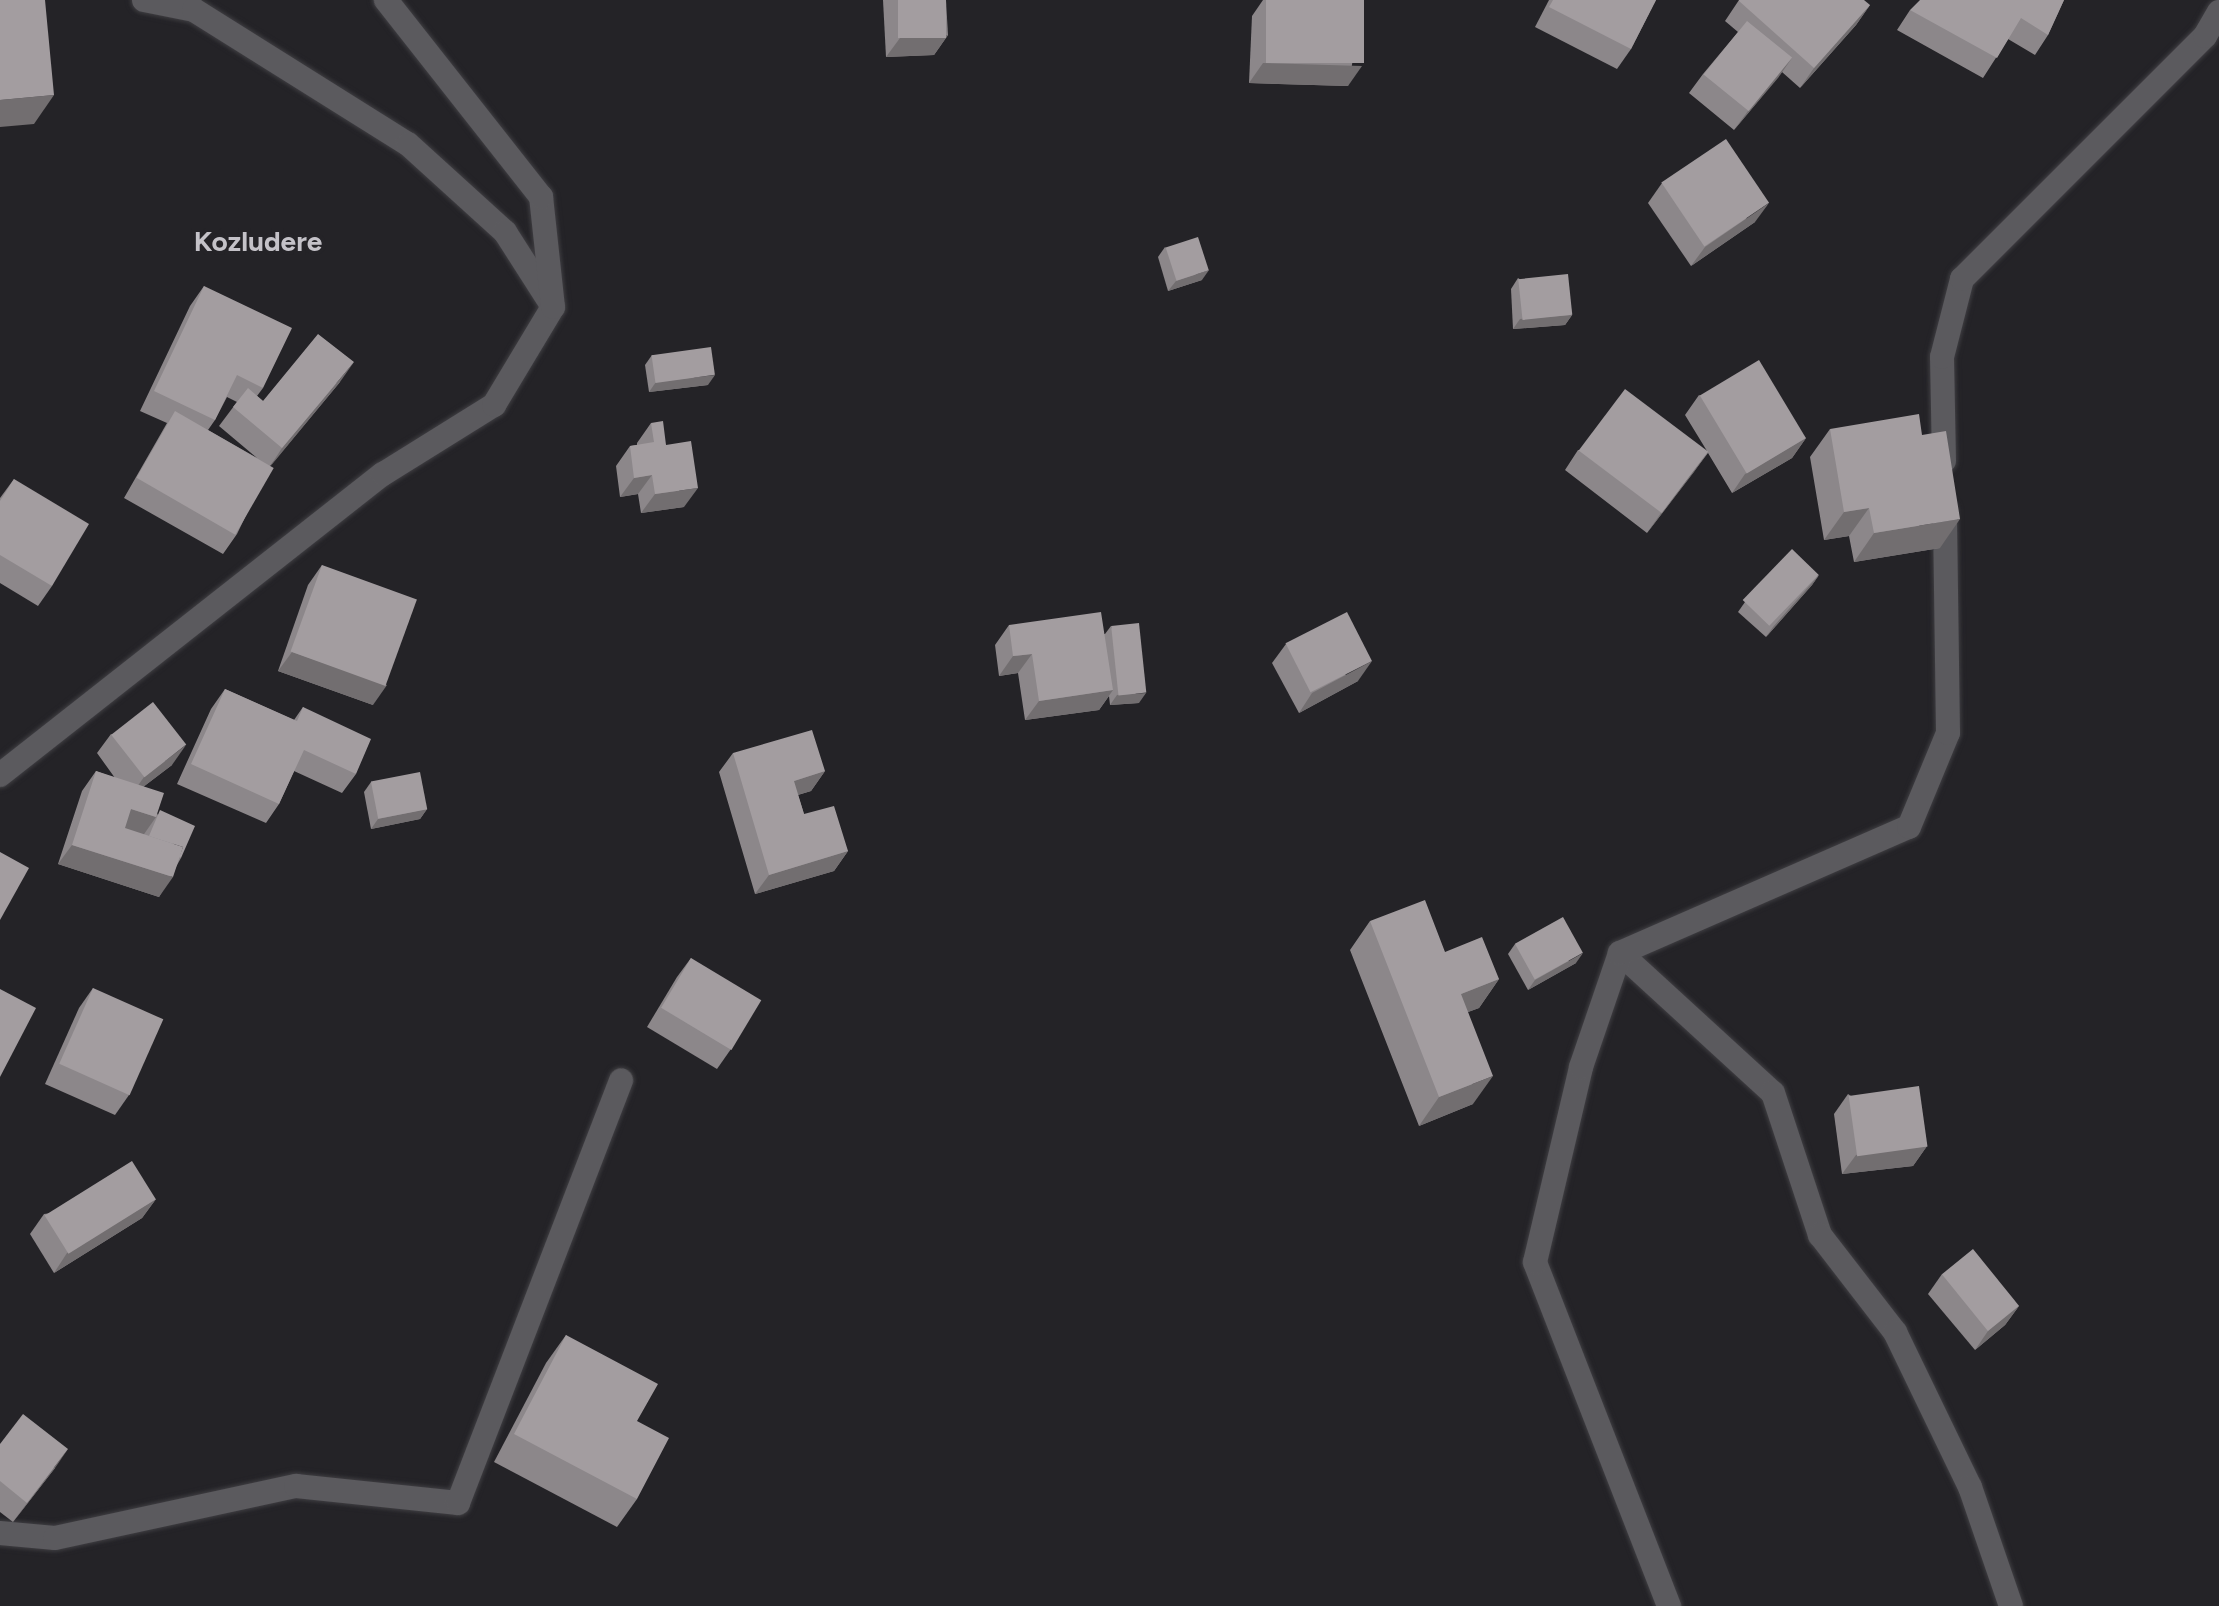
<!DOCTYPE html>
<style>
body{margin:0}
#map{position:relative;width:2219px;height:1606px;overflow:hidden;background:#242327;font-family:Figtree,sans-serif}
div>[style]{position:absolute}
.roads{filter:drop-shadow(0 0 2px #3f3e42) drop-shadow(0 0 2px #3f3e42)}
.minor>*{height:24px;margin:-12px;padding:0 12px;transform-origin:12px;border-radius:12px;background:#5b5a5e}
.tertiary>*{height:24px;margin:-12px;padding:0 12px;transform-origin:12px;border-radius:12px;background:#5b5a5e}
.wall>*{inset:0;background:#8c878a}
.shaded-wall>*{inset:0;background:#726e70}
.building>*{inset:0;background:#a39da0;transform-origin:0 0}
span{translate:-50% -50%;white-space:nowrap;text-align:center;line-height:1.15;-webkit-text-stroke:8px #242327;paint-order:stroke}
.quarter-label{font-size:28px;color:#c4c2c8;font-weight:700}
</style>
<div id="map">
<div class="roads">
<div class="minor">
<div style="left:144px;top:0;width:51px;rotate:11.3deg"></div>
<div style="left:194px;top:10px;width:252px;rotate:32.1deg"></div>
<div style="left:408px;top:144px;width:131px;rotate:42.2deg"></div>
<div style="left:505px;top:232px;width:89px;rotate:57.4deg"></div>
<div style="left:1944px;top:461px;width:104px;rotate:-91.1deg"></div>
<div style="left:1942px;top:357px;width:81px;rotate:-75.6deg"></div>
<div style="left:1962px;top:279px;width:344px;rotate:-45deg"></div>
<div style="left:2205px;top:36px;width:28px;rotate:-60deg"></div>
<div style="left:1620px;top:953px;width:207px;rotate:42.5deg"></div>
<div style="left:1773px;top:1093px;width:150px;rotate:71.7deg"></div>
<div style="left:1820px;top:1235px;width:123px;rotate:52.3deg"></div>
<div style="left:1895px;top:1332px;width:172px;rotate:64.2deg"></div>
<div style="left:1970px;top:1487px;width:126px;rotate:71deg"></div>
<div style="left:0;top:1533px;width:55px;rotate:5.2deg"></div>
<div style="left:55px;top:1538px;width:247px;rotate:-12.2deg"></div>
<div style="left:296px;top:1486px;width:163px;rotate:6deg"></div>
<div style="left:458px;top:1503px;width:453px;rotate:-68.9deg"></div>
<div style="left:1669px;top:1606px;width:369px;rotate:-111.3deg"></div>
<div style="left:1535px;top:1262px;width:200px;rotate:-76.7deg"></div>
<div style="left:1581px;top:1067px;width:120px;rotate:-71.1deg"></div>
<div style="left:1620px;top:953px;width:315px;rotate:-23.6deg"></div>
<div style="left:1909px;top:827px;width:102px;rotate:-67.5deg"></div>
<div style="left:1948px;top:733px;width:223px;rotate:-90.8deg"></div>
</div>
<div class="tertiary">
<div style="left:0;top:775px;width:487px;rotate:-38.2deg"></div>
<div style="left:383px;top:474px;width:131px;rotate:-31.9deg"></div>
<div style="left:494px;top:405px;width:114px;rotate:-59deg"></div>
<div style="left:553px;top:307px;width:111px;rotate:-96.2deg"></div>
<div style="left:541px;top:197px;width:251px;rotate:-128.2deg"></div>
</div>
</div>
<div class="wall">
<div style="clip-path:polygon(883px 0,946px 0,948px 35px,934px 55px,886px 57px)"></div>
<div style="clip-path:polygon(1263px 0,1364px 0,1348px 86px,1249px 83px,1252px 16px)"></div>
<div style="clip-path:polygon(1549px 0,1656px 0,1631px 49px,1617px 69px,1535px 27px)"></div>
<div style="clip-path:polygon(1739px 0,1870px 5px,1856px 25px,1800px 88px,1782px 72px,1734px 130px,1689px 93px,1703px 74px,1738px 32px,1725px 21px)"></div>
<div style="clip-path:polygon(2064px 0,2048px 35px,2035px 55px,2008px 39px,1983px 78px,1897px 30px,1910px 10px)"></div>
<div style="clip-path:polygon(1662px 183px,1755px 222px,1691px 266px,1648px 203px)"></div>
<div style="clip-path:polygon(1165px 247px,1202px 280px,1168px 291px,1158px 257px)"></div>
<div style="clip-path:polygon(1518px 278px,1572px 315px,1565px 325px,1513px 329px,1511px 289px)"></div>
<div style="clip-path:polygon(evenodd,204px 286px,263px 388px,257px 396px,263px 401px,340px 382px,270px 466px,237px 534px,223px 554px,124px 498px,167px 423px,140px 411px,190px 306px,204px 286px,227px 397px,237px 402px,219px 426px,257px 458px,208px 430px,215px 420px,227px 397px)"></div>
<div style="clip-path:polygon(652px 355px,708px 385px,649px 392px,645px 365px)"></div>
<div style="clip-path:polygon(1699px 395px,1806px 438px,1792px 458px,1732px 493px,1708px 453px,1647px 533px,1565px 470px,1578px 450px,1707px 451px,1685px 415px)"></div>
<div style="clip-path:polygon(651px 423px,666px 445px,684px 507px,641px 513px,638px 494px,620px 497px,616px 466px,630px 446px,637px 445px,637px 443px)"></div>
<div style="clip-path:polygon(1830px 429px,1940px 548px,1854px 562px,1849px 536px,1824px 540px,1810px 457px)"></div>
<div style="clip-path:polygon(14px 479px,52px 586px,38px 606px,0 583px,0 498px)"></div>
<div style="clip-path:polygon(322px 565px,373px 705px,278px 671px,308px 585px)"></div>
<div style="clip-path:polygon(1819px 575px,1812px 585px,1766px 637px,1738px 612px,1745px 602px)"></div>
<div style="clip-path:polygon(1009px 625px,1105px 634px,1111px 626px,1139px 703px,1110px 705px,1109px 696px,1099px 710px,1025px 720px,1018px 673px,999px 676px,995px 645px)"></div>
<div style="clip-path:polygon(1286px 644px,1358px 681px,1299px 713px,1272px 663px)"></div>
<div style="clip-path:polygon(225px 689px,294px 720px,303px 707px,356px 774px,342px 793px,294px 771px,279px 804px,266px 823px,177px 784px,211px 709px)"></div>
<div style="clip-path:polygon(111px 734px,172px 765px,143px 787px,181px 858px,159px 897px,58px 864px,82px 791px,96px 771px,115px 778px,97px 753px)"></div>
<div style="clip-path:polygon(733px 753px,825px 771px,811px 791px,798px 795px,804px 814px,848px 851px,834px 871px,755px 894px,719px 772px)"></div>
<div style="clip-path:polygon(371px 782px,427px 809px,420px 819px,371px 829px,364px 792px)"></div>
<div style="clip-path:polygon(1370px 921px,1445px 952px,1499px 979px,1479px 1008px,1468px 1012px,1473px 1104px,1419px 1126px,1350px 950px)"></div>
<div style="clip-path:polygon(1515px 944px,1576px 963px,1528px 990px,1508px 954px)"></div>
<div style="clip-path:polygon(691px 958px,731px 1049px,717px 1069px,647px 1027px,677px 977px)"></div>
<div style="clip-path:polygon(93px 988px,129px 1095px,115px 1115px,45px 1084px,79px 1008px)"></div>
<div style="clip-path:polygon(1848px 1094px,1927px 1146px,1913px 1166px,1842px 1174px,1834px 1114px)"></div>
<div style="clip-path:polygon(156px 1199px,142px 1218px,54px 1273px,30px 1234px,44px 1214px)"></div>
<div style="clip-path:polygon(1942px 1274px,2019px 1306px,2005px 1325px,1975px 1350px,1928px 1294px)"></div>
<div style="clip-path:polygon(566px 1335px,637px 1421px,637px 1499px,617px 1527px,494px 1462px,546px 1363px)"></div>
<div style="clip-path:polygon(0 1444px,55px 1468px,13px 1522px,0 1512px)"></div>
</div>
<div class="shaded-wall">
<div style="clip-path:polygon(1870px 5px,1856px 25px,1800px 88px,1814px 68px)"></div>
<div style="clip-path:polygon(948px 35px,934px 55px,886px 57px,900px 38px)"></div>
<div style="clip-path:polygon(1792px 58px,1778px 78px,1734px 130px,1748px 111px)"></div>
<div style="clip-path:polygon(1263px 63px,1362px 66px,1348px 86px,1249px 83px)"></div>
<div style="clip-path:polygon(54px 95px,34px 124px,0 127px,0 100px)"></div>
<div style="clip-path:polygon(1769px 203px,1755px 222px,1691px 266px,1705px 247px)"></div>
<div style="clip-path:polygon(1209px 270px,1202px 280px,1168px 291px,1176px 281px)"></div>
<div style="clip-path:polygon(1572px 315px,1565px 325px,1513px 329px,1520px 319px)"></div>
<div style="clip-path:polygon(354px 362px,340px 382px,269px 468px,282px 448px)"></div>
<div style="clip-path:polygon(715px 375px,708px 385px,649px 392px,656px 382px)"></div>
<div style="clip-path:polygon(1806px 438px,1792px 458px,1732px 493px,1745px 474px)"></div>
<div style="clip-path:polygon(1708px 452px,1694px 472px,1647px 533px,1661px 513px)"></div>
<div style="clip-path:polygon(652px 475px,638px 494px,620px 497px,634px 478px)"></div>
<div style="clip-path:polygon(698px 488px,684px 507px,641px 513px,655px 494px)"></div>
<div style="clip-path:polygon(1869px 508px,1849px 536px,1824px 540px,1844px 512px)"></div>
<div style="clip-path:polygon(1960px 519px,1940px 548px,1854px 562px,1874px 533px)"></div>
<div style="clip-path:polygon(1819px 575px,1812px 585px,1766px 637px,1773px 627px)"></div>
<div style="clip-path:polygon(292px 652px,387px 685px,373px 705px,278px 671px)"></div>
<div style="clip-path:polygon(1032px 654px,1018px 673px,999px 676px,1013px 656px)"></div>
<div style="clip-path:polygon(1372px 661px,1358px 681px,1299px 713px,1312px 693px)"></div>
<div style="clip-path:polygon(1113px 690px,1099px 710px,1025px 720px,1039px 701px)"></div>
<div style="clip-path:polygon(1146px 693px,1139px 703px,1110px 705px,1117px 695px)"></div>
<div style="clip-path:polygon(186px 745px,172px 765px,130px 797px,144px 777px)"></div>
<div style="clip-path:polygon(825px 771px,811px 791px,780px 800px,794px 781px)"></div>
<div style="clip-path:polygon(131px 809px,156px 817px,142px 837px,117px 829px)"></div>
<div style="clip-path:polygon(427px 809px,420px 819px,371px 829px,378px 819px)"></div>
<div style="clip-path:polygon(72px 845px,173px 877px,159px 897px,58px 864px)"></div>
<div style="clip-path:polygon(848px 851px,834px 871px,755px 894px,769px 875px)"></div>
<div style="clip-path:polygon(1583px 953px,1576px 963px,1528px 990px,1535px 980px)"></div>
<div style="clip-path:polygon(1499px 979px,1479px 1008px,1441px 1022px,1461px 994px)"></div>
<div style="clip-path:polygon(1493px 1076px,1473px 1104px,1419px 1126px,1439px 1097px)"></div>
<div style="clip-path:polygon(1927px 1146px,1913px 1166px,1842px 1174px,1856px 1155px)"></div>
<div style="clip-path:polygon(156px 1199px,142px 1218px,54px 1273px,67px 1253px)"></div>
<div style="clip-path:polygon(2019px 1306px,2005px 1325px,1975px 1350px,1988px 1331px)"></div>
<div style="clip-path:polygon(68px 1449px,55px 1468px,13px 1522px,27px 1503px)"></div>
</div>
<div class="building">
<div style="clip-path:polygon(0 0,45px 0,54px 95px,0 100px)"></div>
<div style="left:898px;top:0;width:48px;height:38px"></div>
<div style="left:1266px;top:0;width:98px;height:63px"></div>
<div style="clip-path:polygon(1553px 0,1656px 0,1631px 49px,1549px 7px)"></div>
<div style="clip-path:polygon(1739px 0,1864px 0,1870px 5px,1814px 68px,1739px 1px)"></div>
<div style="clip-path:polygon(1920px 0,2064px 0,2048px 35px,2021px 18px,1997px 58px,1910px 10px)"></div>
<div style="left:1747px;top:21px;width:58px;height:69px;rotate:39deg"></div>
<div style="left:1726px;top:139px;width:77px;height:78px;rotate:56deg"></div>
<div style="left:1198px;top:237px;width:35px;height:34px;rotate:72deg"></div>
<div style="left:1568px;top:274px;width:41px;height:50px;rotate:84deg"></div>
<div style="clip-path:polygon(204px 286px,292px 328px,263px 388px,237px 375px,215px 420px,154px 391px)"></div>
<div style="clip-path:polygon(318px 334px,354px 362px,282px 448px,233px 407px,248px 388px,263px 401px)"></div>
<div style="left:711px;top:347px;width:28px;height:60px;rotate:82deg"></div>
<div style="left:1759px;top:360px;width:91px;height:69px;rotate:59deg"></div>
<div style="left:1625px;top:389px;width:104px;height:77px;rotate:37deg"></div>
<div style="left:175px;top:411px;width:114px;height:77px;rotate:30deg"></div>
<div style="clip-path:polygon(1919px 414px,1922px 435px,1946px 431px,1960px 519px,1874px 533px,1869px 508px,1844px 512px,1830px 429px)"></div>
<div style="clip-path:polygon(663px 421px,666px 445px,691px 441px,698px 488px,655px 494px,652px 475px,634px 478px,630px 446px,654px 442px,651px 423px)"></div>
<div style="clip-path:polygon(14px 479px,89px 524px,52px 586px,0 555px,0 501px)"></div>
<div style="left:1792px;top:549px;width:37px;height:71px;rotate:44deg"></div>
<div style="left:322px;top:565px;width:101px;height:92px;rotate:20deg"></div>
<div style="clip-path:polygon(1101px 612px,1113px 690px,1039px 701px,1032px 654px,1013px 656px,1009px 625px)"></div>
<div style="left:1347px;top:612px;width:55px;height:69px;rotate:63deg"></div>
<div style="left:1139px;top:623px;width:70px;height:28px;rotate:84deg"></div>
<div style="clip-path:polygon(225px 689px,297px 721px,303px 707px,371px 739px,356px 774px,304px 750px,279px 804px,191px 764px)"></div>
<div style="left:153px;top:702px;width:54px;height:53px;rotate:52deg"></div>
<div style="clip-path:polygon(812px 730px,825px 771px,794px 781px,804px 814px,834px 806px,848px 851px,769px 875px,733px 753px)"></div>
<div style="clip-path:polygon(96px 771px,164px 793px,156px 817px,131px 809px,125px 828px,183px 847px,173px 877px,72px 845px)"></div>
<div style="left:420px;top:772px;width:38px;height:50px;rotate:79deg"></div>
<div style="clip-path:polygon(160px 810px,195px 826px,181px 858px,179px 857px,183px 847px,149px 836px)"></div>
<div style="clip-path:polygon(0 852px,29px 868px,0 920px)"></div>
<div style="clip-path:polygon(1425px 900px,1445px 952px,1482px 937px,1499px 979px,1461px 994px,1493px 1076px,1439px 1097px,1370px 921px)"></div>
<div style="left:1563px;top:917px;width:41px;height:55px;rotate:61deg"></div>
<div style="left:691px;top:958px;width:82px;height:58px;rotate:31deg"></div>
<div style="left:93px;top:988px;width:77px;height:83px;rotate:24deg"></div>
<div style="clip-path:polygon(0 989px,36px 1008px,0 1077px)"></div>
<div style="left:1919px;top:1086px;width:61px;height:71px;rotate:82deg"></div>
<div style="left:132px;top:1161px;width:45px;height:103px;rotate:58deg"></div>
<div style="left:1973px;top:1249px;width:73px;height:40px;rotate:51deg"></div>
<div style="clip-path:polygon(566px 1335px,658px 1384px,637px 1421px,669px 1438px,637px 1499px,514px 1434px)"></div>
<div style="clip-path:polygon(23px 1414px,68px 1449px,27px 1503px,0 1481px,0 1444px)"></div>
</div>
<div class="quarter-label">
<span style="left:258px;top:241px">Kozludere</span>
</div>
</div>
